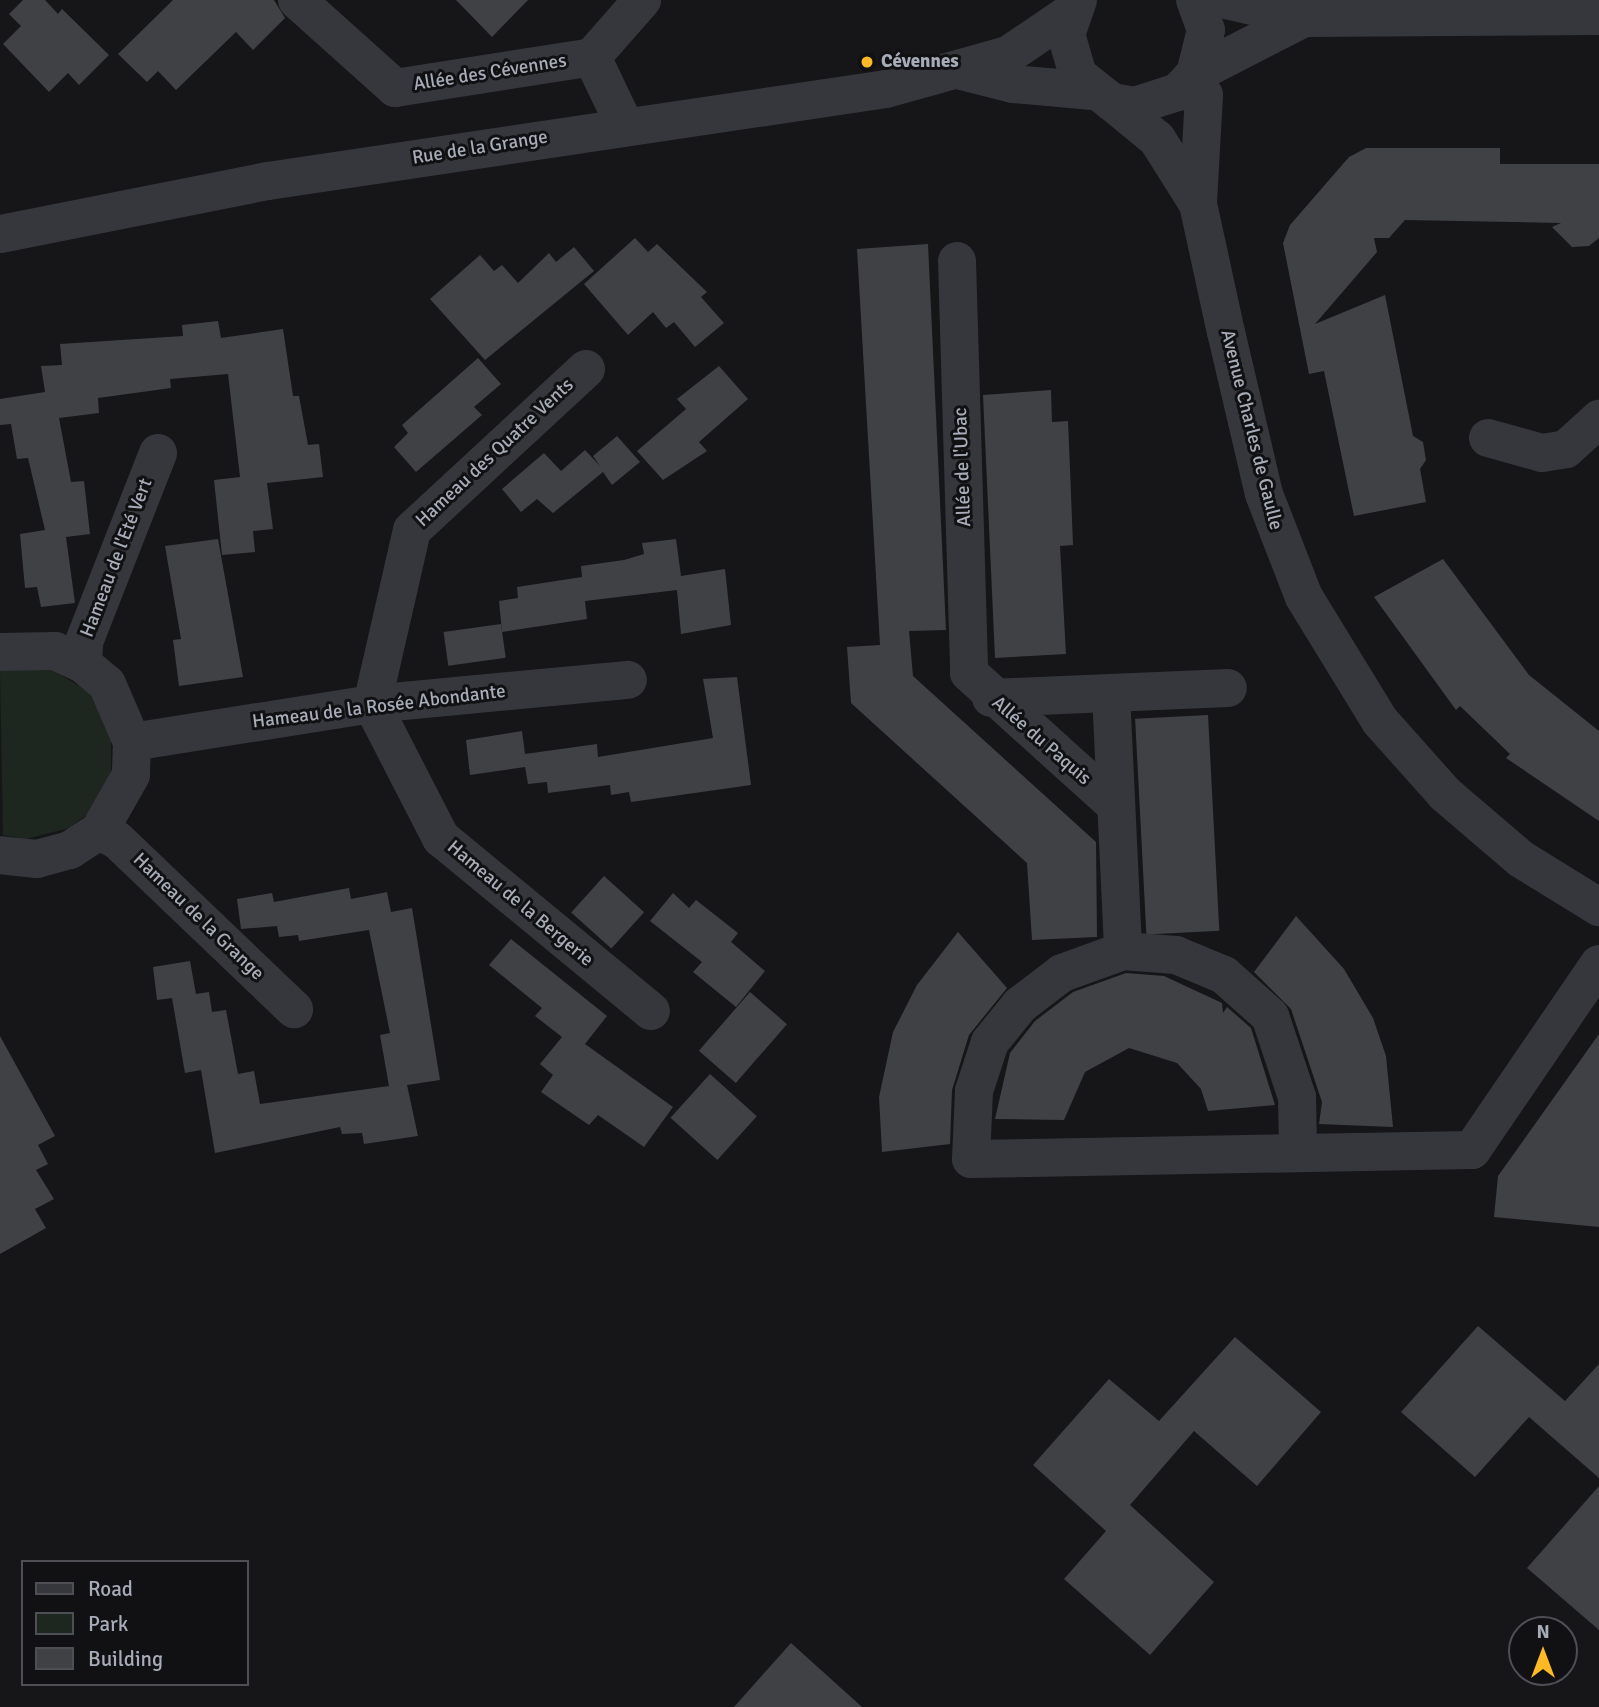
<!DOCTYPE html>
<meta charset="utf-8">
<style>
body{margin:0}
#map{position:relative;width:1599px;height:1707px;overflow:hidden;background:#161618;font-family:Signika,sans-serif}
div>[style]{position:absolute}
.green>*{inset:0;background:#1d261f}
.building>*{inset:0;background:#404145;transform-origin:0 0}
.minor>*{height:38px;margin:-19px;padding:0 19px;transform-origin:19px;border-radius:19px;background:#36373d}
.dots>*{width:19px;height:19px;translate:-50% -50%;box-sizing:border-box;border:4px solid #111113;border-radius:50%}
span{translate:-50% -50%;white-space:nowrap;text-align:center;line-height:1.15;-webkit-text-stroke:6px #111113;paint-order:stroke}
.poi-label{font-size:19px;color:#a7acb9;font-weight:700}
.left{translate:0 -50%;text-align:left}
.street-label{font-size:19px;color:#a7acb9}
.legend{position:absolute;left:21px;top:1560px;width:228px;height:126px;box-sizing:border-box;background:#111113;border:2px solid #4d4f55;margin:0;padding:9px 12px;list-style:none;font-size:21px;color:#a7acb9}
.legend li{display:flex;align-items:center;gap:14px;height:35px}
.legend b{width:35px;border:2px solid #4d4f55}
.north{position:absolute;left:1508px;top:1616px;width:70px;height:70px;box-sizing:border-box;background:#111113;border:2px solid #4d4f55;border-radius:50%;rotate:0deg;font-size:19px;font-weight:700;line-height:28px;text-align:center;color:#a7acb9}
.north::after{content:'';display:block;margin:auto;width:24px;height:32px;background:#feb927;clip-path:polygon(50% 0,100% 100%,50% 72%,0 100%)}
</style>
<div id="map">
<div class="green">
<div style="clip-path:polygon(51px 669px,89px 692px,111px 731px,111px 776px,88px 814px,69px 828px,26px 839px,3px 835px,0 671px)"></div>
</div>
<div class="building">
<div style="clip-path:polygon(23px 0,45px 0,58px 14px,62px 9px,109px 55px,79px 85px,68px 73px,49px 92px,3px 44px,21px 26px,9px 14px)"></div>
<div style="clip-path:polygon(173px 0,274px 0,285px 18px,253px 50px,236px 32px,176px 90px,158px 71px,147px 82px,118px 54px)"></div>
<div style="clip-path:polygon(456px 0,528px 0,492px 37px)"></div>
<div style="clip-path:polygon(1366px 148px,1500px 148px,1500px 164px,1599px 164px,1599px 238px,1589px 246px,1572px 247px,1552px 227px,1561px 223px,1405px 220px,1389px 238px,1374px 238px,1377px 252px,1315px 324px,1385px 295px,1413px 436px,1423px 442px,1426px 460px,1420px 469px,1426px 502px,1354px 516px,1324px 371px,1309px 374px,1283px 243px,1290px 225px,1349px 157px)"></div>
<div style="clip-path:polygon(635px 238px,648px 252px,657px 244px,707px 292px,701px 297px,724px 323px,695px 347px,674px 322px,666px 328px,653px 312px,628px 335px,584px 284px)"></div>
<div style="clip-path:polygon(928px 244px,946px 630px,909px 631px,913px 676px,1096px 842px,1097px 937px,1032px 940px,1027px 863px,851px 703px,847px 647px,880px 645px,857px 249px)"></div>
<div style="clip-path:polygon(574px 247px,594px 271px,485px 360px,430px 299px,480px 255px,494px 271px,502px 265px,518px 283px,549px 253px,556px 262px)"></div>
<div style="clip-path:polygon(218px 321px,221px 338px,283px 329px,293px 396px,299px 396px,308px 445px,319px 444px,323px 477px,267px 483px,273px 529px,253px 531px,255px 552px,222px 555px,214px 480px,240px 477px,228px 374px,170px 379px,171px 388px,98px 398px,99px 413px,59px 418px,71px 482px,84px 481px,90px 534px,66px 537px,75px 603px,41px 607px,37px 587px,25px 588px,20px 534px,45px 530px,28px 458px,17px 459px,11px 424px,0 425px,0 399px,45px 392px,41px 366px,62px 365px,60px 344px,183px 336px,182px 325px)"></div>
<div style="clip-path:polygon(478px 358px,501px 384px,474px 407px,482px 415px,416px 472px,394px 447px,408px 433px,402px 425px)"></div>
<div style="clip-path:polygon(719px 366px,748px 399px,699px 442px,707px 451px,663px 480px,637px 451px,686px 409px,677px 399px)"></div>
<div style="clip-path:polygon(1051px 390px,1052px 422px,1068px 421px,1070px 468px,1073px 545px,1060px 546px,1066px 654px,995px 658px,983px 395px)"></div>
<div style="clip-path:polygon(617px 436px,640px 462px,612px 485px,603px 472px,553px 513px,537px 499px,521px 512px,502px 489px,544px 453px,561px 471px,585px 450px,600px 466px,593px 456px)"></div>
<div style="clip-path:polygon(218px 539px,243px 677px,179px 686px,173px 640px,181px 639px,165px 546px)"></div>
<div style="clip-path:polygon(676px 539px,681px 576px,725px 569px,731px 625px,681px 634px,677px 590px,585px 601px,587px 619px,502px 632px,499px 601px,518px 598px,517px 587px,582px 577px,581px 566px,624px 560px,644px 554px,642px 543px)"></div>
<div style="clip-path:polygon(1443px 559px,1529px 675px,1599px 731px,1599px 821px,1506px 758px,1510px 754px,1460px 706px,1456px 710px,1374px 597px)"></div>
<div style="left:501px;top:624px;width:34px;height:58px;rotate:82deg"></div>
<div style="clip-path:polygon(737px 677px,751px 785px,631px 802px,629px 792px,611px 795px,610px 785px,548px 793px,547px 782px,528px 784px,525px 767px,470px 775px,466px 740px,522px 731px,525px 754px,597px 744px,598px 757px,713px 738px,703px 679px)"></div>
<div style="left:1208px;top:715px;width:216px;height:73px;rotate:87deg"></div>
<div style="left:604px;top:876px;width:54px;height:49px;rotate:42deg"></div>
<div style="clip-path:polygon(349px 888px,351px 899px,387px 892px,391px 912px,412px 908px,440px 1080px,407px 1085px,418px 1136px,364px 1144px,362px 1133px,342px 1134px,340px 1127px,215px 1153px,201px 1070px,185px 1073px,172px 998px,157px 1000px,153px 967px,190px 961px,196px 994px,209px 992px,212px 1012px,226px 1010px,238px 1074px,254px 1071px,260px 1104px,389px 1086px,380px 1035px,390px 1033px,369px 930px,299px 941px,298px 935px,279px 937px,277px 926px,241px 929px,237px 899px,272px 893px,274px 902px)"></div>
<div style="clip-path:polygon(673px 893px,689px 908px,696px 900px,738px 933px,731px 942px,765px 971px,736px 1007px,693px 972px,702px 962px,650px 921px)"></div>
<div style="clip-path:polygon(1296px 916px,1344px 969px,1373px 1018px,1386px 1056px,1393px 1127px,1319px 1124px,1322px 1102px,1291px 1009px,1254px 972px)"></div>
<div style="clip-path:polygon(958px 932px,1007px 988px,969px 1035px,952px 1090px,950px 1144px,882px 1152px,879px 1097px,893px 1032px,917px 985px)"></div>
<div style="clip-path:polygon(511px 939px,607px 1016px,585px 1044px,673px 1107px,644px 1147px,598px 1115px,589px 1125px,541px 1092px,553px 1075px,540px 1064px,562px 1037px,535px 1016px,542px 1008px,489px 965px)"></div>
<div style="clip-path:polygon(1126px 973px,1164px 976px,1222px 1003px,1223px 1013px,1227px 1007px,1251px 1028px,1275px 1105px,1208px 1111px,1201px 1089px,1177px 1063px,1129px 1048px,1085px 1072px,1064px 1120px,995px 1119px,1010px 1053px,1035px 1021px,1073px 992px)"></div>
<div style="left:750px;top:992px;width:49px;height:78px;rotate:41deg"></div>
<div style="clip-path:polygon(1599px 1034px,1599px 1227px,1494px 1217px,1498px 1176px)"></div>
<div style="clip-path:polygon(0 1036px,55px 1136px,38px 1145px,48px 1164px,36px 1170px,54px 1199px,35px 1209px,46px 1228px,0 1254px)"></div>
<div style="left:710px;top:1074px;width:63px;height:59px;rotate:42deg"></div>
<div style="clip-path:polygon(1478px 1326px,1565px 1401px,1599px 1364px,1599px 1478px,1529px 1417px,1475px 1477px,1401px 1412px)"></div>
<div style="clip-path:polygon(1235px 1337px,1321px 1412px,1257px 1486px,1194px 1431px,1130px 1505px,1214px 1582px,1150px 1655px,1064px 1579px,1106px 1531px,1033px 1465px,1109px 1379px,1159px 1421px)"></div>
<div style="clip-path:polygon(1599px 1486px,1599px 1630px,1527px 1568px)"></div>
<div style="clip-path:polygon(791px 1643px,862px 1707px,734px 1707px)"></div>
</div>
<div class="minor">
<div style="left:297px;top:0;width:132px;rotate:41.9deg"></div>
<div style="left:395px;top:88px;width:199px;rotate:-8.9deg"></div>
<div style="left:1078px;top:0;width:36px;rotate:109deg"></div>
<div style="left:1066px;top:34px;width:43px;rotate:73.7deg"></div>
<div style="left:1078px;top:75px;width:43px;rotate:38.5deg"></div>
<div style="left:1112px;top:102px;width:22px;rotate:10deg"></div>
<div style="left:1134px;top:106px;width:46px;rotate:-17.7deg"></div>
<div style="left:1178px;top:92px;width:25px;rotate:-47deg"></div>
<div style="left:1195px;top:74px;width:45px;rotate:-76deg"></div>
<div style="left:1206px;top:30px;width:32px;rotate:-110deg"></div>
<div style="left:1226px;top:0;width:80px;rotate:13deg"></div>
<div style="left:1304px;top:18px;width:295px;rotate:-0.4deg"></div>
<div style="left:962px;top:71px;width:53px;rotate:14.3deg"></div>
<div style="left:1013px;top:84px;width:80px;rotate:5deg"></div>
<div style="left:1195px;top:74px;width:123px;rotate:-27.2deg"></div>
<div style="left:1190px;top:79px;width:21px;rotate:49deg"></div>
<div style="left:1204px;top:95px;width:109px;rotate:93.2deg"></div>
<div style="left:1198px;top:204px;width:131px;rotate:77.7deg"></div>
<div style="left:1226px;top:332px;width:166px;rotate:76.8deg"></div>
<div style="left:1264px;top:494px;width:110px;rotate:68.8deg"></div>
<div style="left:1304px;top:597px;width:145px;rotate:58.5deg"></div>
<div style="left:1380px;top:721px;width:98px;rotate:48.3deg"></div>
<div style="left:1445px;top:794px;width:100px;rotate:40.5deg"></div>
<div style="left:1521px;top:859px;width:92px;rotate:31.6deg"></div>
<div style="left:1112px;top:102px;width:58px;rotate:39.4deg"></div>
<div style="left:1157px;top:139px;width:77px;rotate:57.8deg"></div>
<div style="left:625px;top:126px;width:76px;rotate:-115.6deg"></div>
<div style="left:592px;top:57px;width:76px;rotate:-48.7deg"></div>
<div style="left:0;top:234px;width:273px;rotate:-11.2deg"></div>
<div style="left:268px;top:181px;width:625px;rotate:-8.47deg"></div>
<div style="left:886px;top:89px;width:127px;rotate:-15.6deg"></div>
<div style="left:1008px;top:55px;width:75px;rotate:-34.1deg"></div>
<div style="left:957px;top:261px;width:412px;rotate:88.3deg"></div>
<div style="left:969px;top:673px;width:198px;rotate:42.1deg"></div>
<div style="left:586px;top:369px;width:237px;rotate:137.2deg"></div>
<div style="left:412px;top:530px;width:179px;rotate:102.9deg"></div>
<div style="left:372px;top:704px;width:151px;rotate:62.8deg"></div>
<div style="left:441px;top:838px;width:272px;rotate:39.5deg"></div>
<div style="left:1488px;top:438px;width:56px;rotate:15.5deg"></div>
<div style="left:1542px;top:453px;width:24px;rotate:-9deg"></div>
<div style="left:1566px;top:449px;width:45px;rotate:-42.3deg"></div>
<div style="left:0;top:652px;width:55px;rotate:-1deg"></div>
<div style="left:55px;top:651px;width:31px;rotate:25deg"></div>
<div style="left:83px;top:664px;width:31px;rotate:40deg"></div>
<div style="left:107px;top:684px;width:63px;rotate:66.7deg"></div>
<div style="left:132px;top:742px;width:33px;rotate:92deg"></div>
<div style="left:131px;top:775px;width:64px;rotate:119.7deg"></div>
<div style="left:99px;top:831px;width:35px;rotate:147deg"></div>
<div style="left:70px;top:850px;width:34px;rotate:165deg"></div>
<div style="left:37px;top:859px;width:37px;rotate:-174deg"></div>
<div style="left:83px;top:664px;width:22px;rotate:-87deg"></div>
<div style="left:84px;top:642px;width:203px;rotate:-68.6deg"></div>
<div style="left:1111px;top:693px;width:258px;rotate:87.3deg"></div>
<div style="left:991px;top:698px;width:237px;rotate:-2.4deg"></div>
<div style="left:132px;top:742px;width:243px;rotate:-9deg"></div>
<div style="left:372px;top:704px;width:257px;rotate:-5.4deg"></div>
<div style="left:99px;top:831px;width:20px;rotate:27deg"></div>
<div style="left:117px;top:840px;width:245px;rotate:43.7deg"></div>
<div style="left:1298px;top:1149px;width:52px;rotate:-91.1deg"></div>
<div style="left:1297px;top:1097px;width:85px;rotate:-108.4deg"></div>
<div style="left:1270px;top:1016px;width:62px;rotate:-138.3deg"></div>
<div style="left:1224px;top:975px;width:52px;rotate:-157.4deg"></div>
<div style="left:1176px;top:955px;width:53px;rotate:-175.7deg"></div>
<div style="left:1123px;top:951px;width:65px;rotate:160.2deg"></div>
<div style="left:1062px;top:973px;width:53px;rotate:142.7deg"></div>
<div style="left:1020px;top:1005px;width:48px;rotate:129deg"></div>
<div style="left:990px;top:1042px;width:52px;rotate:108.1deg"></div>
<div style="left:974px;top:1091px;width:68px;rotate:92.5deg"></div>
<div style="left:971px;top:1159px;width:501px;rotate:-1.03deg"></div>
<div style="left:1472px;top:1150px;width:225px;rotate:-55.7deg"></div>
</div>
<div class="dots">
<div style="left:867px;top:62px;background:#feb927"></div>
</div>
<div class="poi-label">
<span class="left" style="left:881px;top:62px">Cévennes</span>
</div>
<div class="street-label">
<span style="left:490px;top:73px;rotate:-9deg">Allée des Cévennes</span>
<span style="left:480px;top:148px;rotate:-9deg">Rue de la Grange</span>
<span style="left:1251px;top:430px;rotate:76deg">Avenue Charles de Gaulle</span>
<span style="left:495px;top:453px;rotate:-43deg">Hameau des Quatre Vents</span>
<span style="left:963px;top:467px;rotate:-92deg">Allée de l'Ubac</span>
<span style="left:117px;top:558px;rotate:-69deg">Hameau de l'Eté Vert</span>
<span style="left:379px;top:707px;rotate:-7deg">Hameau de la Rosée Abondante</span>
<span style="left:1041px;top:741px;rotate:41deg">Allée du Paquis</span>
<span style="left:520px;top:904px;rotate:40deg">Hameau de la Bergerie</span>
<span style="left:198px;top:917px;rotate:44deg">Hameau de la Grange</span>
</div>
<ul class="legend">
<li><b style="height:9px;background:#36373d"></b>Road</li>
<li><b style="height:19px;background:#1d261f"></b>Park</li>
<li><b style="height:19px;background:#404145"></b>Building</li>
</ul>
<div class="north">N</div>
</div>
